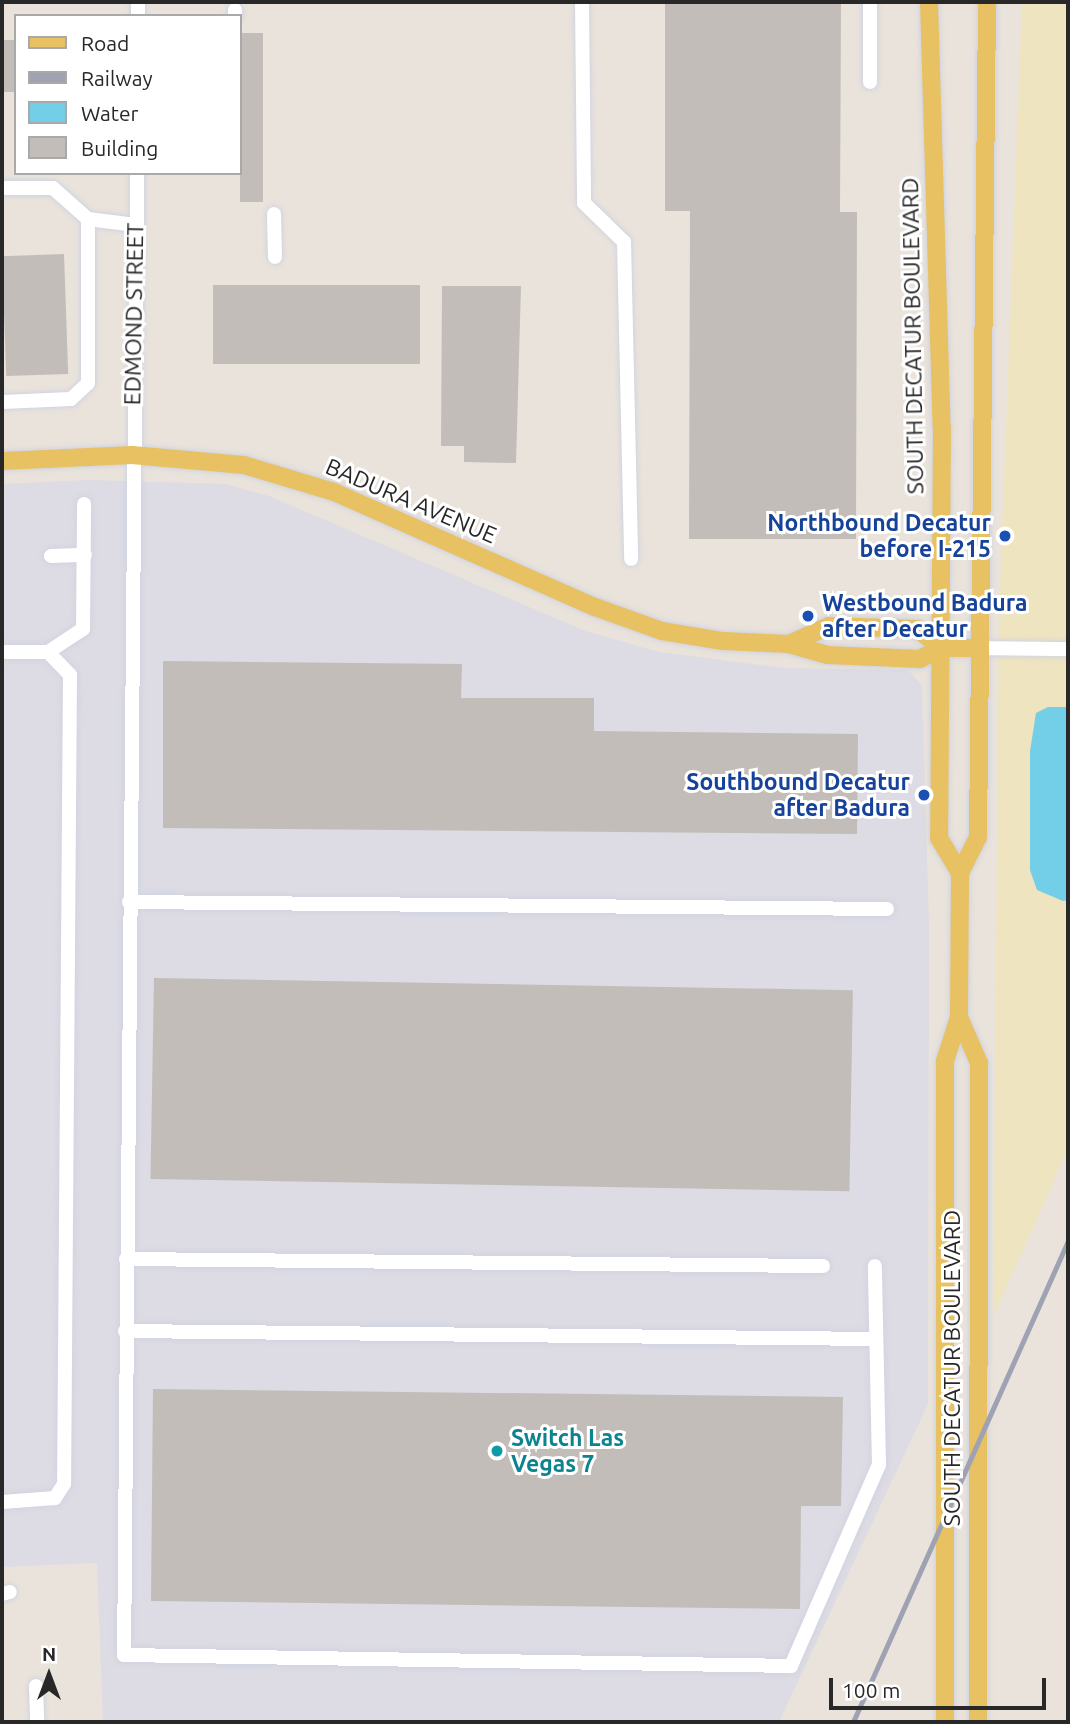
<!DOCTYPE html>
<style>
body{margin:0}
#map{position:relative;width:1070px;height:1724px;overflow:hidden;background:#eae3db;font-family:Ubuntu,sans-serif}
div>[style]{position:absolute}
.industrial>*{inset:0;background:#dddbe3}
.sand>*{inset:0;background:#eee4bf}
.water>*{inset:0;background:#73cee7}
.building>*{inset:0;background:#c2bdb8;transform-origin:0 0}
.roads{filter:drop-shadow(0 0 2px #d0d4e1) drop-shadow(0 0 2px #d0d4e1)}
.minor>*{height:14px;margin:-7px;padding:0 7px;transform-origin:7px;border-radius:7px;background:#fff}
.major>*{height:18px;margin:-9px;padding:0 9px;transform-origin:9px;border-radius:9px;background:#e8c162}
.rail>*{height:4.5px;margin:-2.25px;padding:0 2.25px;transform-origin:2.25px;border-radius:2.25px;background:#9ea2b2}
.dots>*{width:19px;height:19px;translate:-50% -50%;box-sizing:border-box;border:4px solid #fff;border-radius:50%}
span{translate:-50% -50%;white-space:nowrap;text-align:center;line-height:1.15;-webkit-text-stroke:6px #fff;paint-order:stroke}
.street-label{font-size:23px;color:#282828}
.transit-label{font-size:23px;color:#164399;font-weight:700}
.right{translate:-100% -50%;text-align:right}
.left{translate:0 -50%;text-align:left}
.culture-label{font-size:23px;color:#0d838f;font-weight:700}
.frame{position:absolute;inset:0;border:4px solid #282828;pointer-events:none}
.legend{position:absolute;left:14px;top:14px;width:228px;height:161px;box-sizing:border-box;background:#fff;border:2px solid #a9a9a9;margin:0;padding:9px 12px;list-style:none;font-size:21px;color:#282828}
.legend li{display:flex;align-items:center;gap:14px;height:35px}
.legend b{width:35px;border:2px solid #a9a9a9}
.north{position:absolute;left:14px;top:1640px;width:70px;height:70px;-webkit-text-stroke:5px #fff;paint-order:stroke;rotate:0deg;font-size:19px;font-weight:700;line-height:28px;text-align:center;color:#282828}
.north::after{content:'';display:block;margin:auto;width:24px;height:32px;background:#282828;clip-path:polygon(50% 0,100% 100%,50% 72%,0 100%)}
.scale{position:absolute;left:829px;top:1678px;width:217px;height:32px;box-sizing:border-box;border:4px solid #282828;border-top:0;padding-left:9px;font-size:21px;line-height:24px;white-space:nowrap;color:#282828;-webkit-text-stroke:5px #fff;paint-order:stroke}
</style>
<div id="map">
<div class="industrial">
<div style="clip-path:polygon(91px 480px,225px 484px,269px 496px,585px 631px,659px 652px,783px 668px,908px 670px,922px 685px,929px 926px,928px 1404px,779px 1722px,103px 1722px,97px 1563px,2px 1567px,2px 484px)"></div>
</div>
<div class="sand">
<div style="clip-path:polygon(1022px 2px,1068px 2px,1068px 1149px,993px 1317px,999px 615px)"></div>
</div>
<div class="water">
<div style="clip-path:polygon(1048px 707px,1068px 707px,1068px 900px,1063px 901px,1037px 890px,1030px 870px,1030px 751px,1036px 713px)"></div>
</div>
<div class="building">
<div style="clip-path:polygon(665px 2px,841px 2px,840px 212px,857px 212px,856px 539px,689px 539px,690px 211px,665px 211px)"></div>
<div style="left:240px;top:33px;width:23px;height:169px"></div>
<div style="left:2px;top:40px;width:14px;height:52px"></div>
<div style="left:64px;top:254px;width:120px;height:62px;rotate:88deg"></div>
<div style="left:213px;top:285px;width:207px;height:79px"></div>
<div style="clip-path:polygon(442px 286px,521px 286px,516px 463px,464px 462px,464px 446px,441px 446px)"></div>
<div style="clip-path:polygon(163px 661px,462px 664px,461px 698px,594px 698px,594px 731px,858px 734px,857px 834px,163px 828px)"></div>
<div style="left:154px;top:978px;width:699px;height:201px;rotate:1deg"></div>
<div style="clip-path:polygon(153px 1389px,843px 1397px,841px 1506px,801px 1506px,800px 1609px,151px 1601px)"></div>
</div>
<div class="roads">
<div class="minor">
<div style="left:138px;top:2px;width:14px;rotate:90deg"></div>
<div style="left:582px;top:2px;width:201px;rotate:89.4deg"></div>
<div style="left:584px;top:203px;width:56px;rotate:44.3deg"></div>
<div style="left:624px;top:242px;width:317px;rotate:88.7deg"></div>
<div style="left:235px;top:10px;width:6px;rotate:90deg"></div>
<div style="left:870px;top:82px;width:80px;rotate:-90deg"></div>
<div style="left:137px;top:173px;width:1482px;rotate:90.5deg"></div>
<div style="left:124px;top:1655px;width:667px;rotate:0.94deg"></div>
<div style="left:791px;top:1666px;width:219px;rotate:-66.4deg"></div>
<div style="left:879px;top:1465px;width:199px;rotate:-91.2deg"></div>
<div style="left:2px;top:188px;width:51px"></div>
<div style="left:53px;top:188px;width:47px;rotate:41.5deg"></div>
<div style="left:88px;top:219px;width:48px;rotate:7.1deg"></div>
<div style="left:274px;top:214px;width:43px;rotate:88.7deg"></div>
<div style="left:2px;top:402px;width:69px;rotate:-2.5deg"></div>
<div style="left:71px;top:399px;width:23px;rotate:-43deg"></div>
<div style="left:88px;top:383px;width:164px;rotate:-90deg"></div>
<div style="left:51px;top:556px;width:34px;rotate:-2deg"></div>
<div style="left:980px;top:648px;width:88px;rotate:0.7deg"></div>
<div style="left:2px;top:652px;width:46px"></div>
<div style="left:48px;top:652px;width:32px;rotate:46deg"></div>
<div style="left:70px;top:675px;width:809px;rotate:90.42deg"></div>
<div style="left:64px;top:1484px;width:17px;rotate:123deg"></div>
<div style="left:55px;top:1498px;width:53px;rotate:175.7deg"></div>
<div style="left:48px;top:652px;width:42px;rotate:-33.3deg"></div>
<div style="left:83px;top:629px;width:125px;rotate:-89.5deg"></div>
<div style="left:129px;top:902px;width:758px;rotate:0.53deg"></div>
<div style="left:126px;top:1259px;width:697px;rotate:0.58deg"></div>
<div style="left:125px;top:1331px;width:750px;rotate:0.61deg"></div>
<div style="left:2px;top:1594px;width:8px;rotate:-14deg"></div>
<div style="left:36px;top:1686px;width:36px;rotate:88deg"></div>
</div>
<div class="major">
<div style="left:929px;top:2px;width:426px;rotate:88.3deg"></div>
<div style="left:942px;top:428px;width:410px;rotate:90.4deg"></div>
<div style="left:939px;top:838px;width:41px;rotate:59deg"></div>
<div style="left:2px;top:461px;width:130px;rotate:-2.6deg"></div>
<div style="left:132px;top:455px;width:112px;rotate:5.1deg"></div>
<div style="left:244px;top:465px;width:94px;rotate:16.7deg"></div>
<div style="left:334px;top:492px;width:285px;rotate:23.8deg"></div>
<div style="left:595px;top:607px;width:71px;rotate:19.7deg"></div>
<div style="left:662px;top:631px;width:62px;rotate:9.3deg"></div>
<div style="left:723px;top:641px;width:66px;rotate:2.6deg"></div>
<div style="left:789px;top:644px;width:40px;rotate:16deg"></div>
<div style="left:827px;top:655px;width:93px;rotate:2.5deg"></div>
<div style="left:920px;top:659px;width:24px;rotate:-28deg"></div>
<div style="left:941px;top:648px;width:39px"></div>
<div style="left:789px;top:644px;width:44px;rotate:-24.2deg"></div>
<div style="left:829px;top:626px;width:89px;rotate:1.9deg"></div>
<div style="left:918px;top:629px;width:30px;rotate:40deg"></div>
<div style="left:959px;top:1017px;width:50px;rotate:66.5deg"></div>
<div style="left:979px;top:1063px;width:659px;rotate:90.09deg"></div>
<div style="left:945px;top:1722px;width:661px;rotate:-90deg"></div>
<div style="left:945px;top:1061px;width:46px;rotate:-72.3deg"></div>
<div style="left:959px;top:1017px;width:144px;rotate:-89.6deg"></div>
<div style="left:960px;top:873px;width:40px;rotate:-63.4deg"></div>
<div style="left:978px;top:837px;width:835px;rotate:-89.38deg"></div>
</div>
</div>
<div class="rail">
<div style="left:853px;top:1722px;width:527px;rotate:-65.92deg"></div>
</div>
<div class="dots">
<div style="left:1005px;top:536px;background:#1a4fb4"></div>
<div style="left:808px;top:616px;background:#1a4fb4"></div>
<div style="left:924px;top:795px;background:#1a4fb4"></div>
<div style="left:497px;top:1451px;background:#0f9aa8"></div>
</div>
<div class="street-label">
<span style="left:134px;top:314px;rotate:-89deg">EDMOND STREET</span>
<span style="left:913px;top:336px;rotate:-91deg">SOUTH DECATUR BOULEVARD</span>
<span style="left:411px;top:501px;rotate:23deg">BADURA AVENUE</span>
<span style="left:952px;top:1368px;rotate:-90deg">SOUTH DECATUR BOULEVARD</span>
</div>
<div class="transit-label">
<span class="right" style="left:991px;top:536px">Northbound Decatur<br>before I-215</span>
<span class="left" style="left:822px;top:616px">Westbound Badura<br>after Decatur</span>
<span class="right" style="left:910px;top:795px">Southbound Decatur<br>after Badura</span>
</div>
<div class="culture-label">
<span class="left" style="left:511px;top:1451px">Switch Las<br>Vegas 7</span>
</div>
<div class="frame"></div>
<ul class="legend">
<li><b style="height:9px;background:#e8c162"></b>Road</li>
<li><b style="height:9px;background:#9ea2b2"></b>Railway</li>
<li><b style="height:19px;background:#73cee7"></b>Water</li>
<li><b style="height:19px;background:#c2bdb8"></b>Building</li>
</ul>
<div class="north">N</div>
<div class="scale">100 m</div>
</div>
